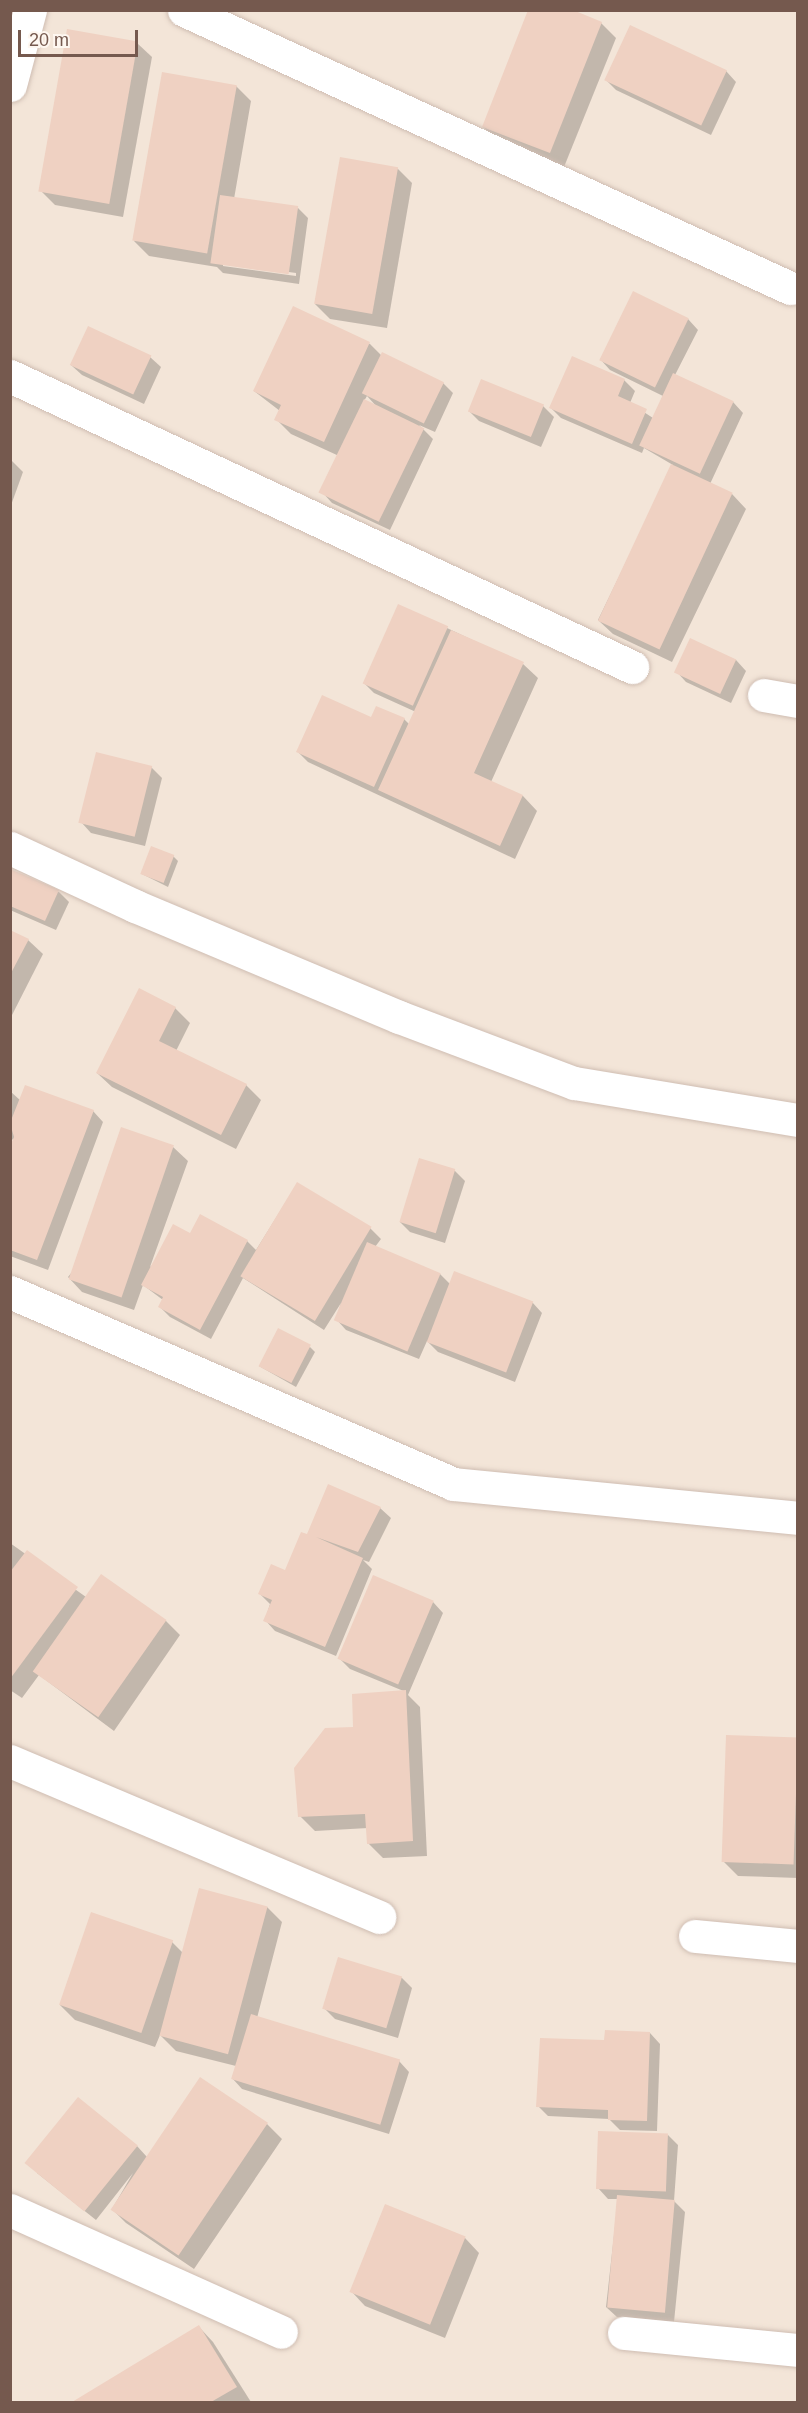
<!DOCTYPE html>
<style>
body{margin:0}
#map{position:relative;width:808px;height:2413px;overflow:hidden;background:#fbf3e9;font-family:Arial,sans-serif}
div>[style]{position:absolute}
.residential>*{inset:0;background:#f3e5d8;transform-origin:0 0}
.shadow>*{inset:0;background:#0003}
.building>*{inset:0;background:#efd1c2;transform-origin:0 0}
.roads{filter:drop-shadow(0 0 2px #cfbdb2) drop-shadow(0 0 2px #cfbdb2)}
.minor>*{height:33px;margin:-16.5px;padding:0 16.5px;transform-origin:16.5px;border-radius:16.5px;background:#fff}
span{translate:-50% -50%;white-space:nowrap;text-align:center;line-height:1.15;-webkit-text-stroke:6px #fef7f0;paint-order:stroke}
.frame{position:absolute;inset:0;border:12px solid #75594e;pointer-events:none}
.scale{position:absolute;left:18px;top:30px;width:120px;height:27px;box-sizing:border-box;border:3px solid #75594e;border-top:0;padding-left:8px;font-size:18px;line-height:21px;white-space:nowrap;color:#75594e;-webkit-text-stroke:4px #fef7f0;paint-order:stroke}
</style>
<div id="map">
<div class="residential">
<div style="left:11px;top:11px;width:786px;height:2391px"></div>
</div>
<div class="shadow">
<div style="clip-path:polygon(601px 23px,616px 38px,564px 167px,498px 141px,483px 127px)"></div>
<div style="clip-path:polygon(137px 43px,152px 57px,123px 217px,55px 205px,40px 190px)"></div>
<div style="clip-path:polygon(726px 71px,736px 82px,711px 135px,616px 90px,606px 80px)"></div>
<div style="clip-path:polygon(evenodd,236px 86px,251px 101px,234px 199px,298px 208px,308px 218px,299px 284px,223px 273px,217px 267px,149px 256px,134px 241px,236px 86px,223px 263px,296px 273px,296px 276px,223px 266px,223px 263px)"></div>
<div style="clip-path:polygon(397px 168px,412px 183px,387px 328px,330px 319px,315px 304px)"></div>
<div style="clip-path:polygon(evenodd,294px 308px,370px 344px,382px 356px,443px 383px,453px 393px,435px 432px,419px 425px,433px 439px,390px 530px,332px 503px,322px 492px,339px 456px,291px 434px,276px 419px,280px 411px,254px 391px,294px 308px,367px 396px,377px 407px,364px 401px,367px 396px)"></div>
<div style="clip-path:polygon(688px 319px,698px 330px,675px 375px,733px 402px,743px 413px,710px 484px,732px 494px,746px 509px,672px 662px,613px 634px,598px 620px,673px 465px,644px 448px,642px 453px,561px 418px,551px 408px,572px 358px,624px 380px,635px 391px,630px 403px,653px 418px,663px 396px,610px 370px,600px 359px)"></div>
<div style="clip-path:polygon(150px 357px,161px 367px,144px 404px,82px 375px,71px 365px)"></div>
<div style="clip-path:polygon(543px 406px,554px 417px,541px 447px,479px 421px,469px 411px)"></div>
<div style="clip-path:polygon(10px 459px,23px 472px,10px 508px)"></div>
<div style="clip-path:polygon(447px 628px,523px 664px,538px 678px,491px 782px,523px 796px,537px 811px,515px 859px,308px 762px,298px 752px,372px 718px,404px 719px,410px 725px,416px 712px,374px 693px,364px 683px)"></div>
<div style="clip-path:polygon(690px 640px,736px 660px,746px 671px,731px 703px,686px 682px,676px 671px)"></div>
<div style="clip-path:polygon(151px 767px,162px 778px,145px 846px,91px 833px,81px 822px)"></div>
<div style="clip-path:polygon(173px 856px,178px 861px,168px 887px,142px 874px)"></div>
<div style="clip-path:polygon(10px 870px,59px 892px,69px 902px,56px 930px,10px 910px)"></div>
<div style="clip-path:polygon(10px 931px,28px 940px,43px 954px,10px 1019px)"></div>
<div style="clip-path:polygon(175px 1008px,190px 1023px,176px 1051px,246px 1085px,261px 1100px,236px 1149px,112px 1087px,97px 1073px)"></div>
<div style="clip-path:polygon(10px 1091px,21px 1101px,93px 1111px,103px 1122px,48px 1270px,10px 1256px,10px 1150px,14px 1141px,10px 1137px)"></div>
<div style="clip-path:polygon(173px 1147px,188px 1161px,150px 1267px,191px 1235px,247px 1241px,256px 1250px,297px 1184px,370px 1228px,381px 1239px,375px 1247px,440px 1274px,450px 1284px,532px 1302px,542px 1313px,515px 1382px,438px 1352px,427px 1341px,419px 1359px,346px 1330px,336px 1319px,341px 1303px,324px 1330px,243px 1278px,211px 1339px,170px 1317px,160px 1307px,163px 1300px,143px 1285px,134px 1310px,82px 1292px,68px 1277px)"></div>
<div style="clip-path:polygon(454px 1170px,465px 1181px,445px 1243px,410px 1232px,400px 1222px)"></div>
<div style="clip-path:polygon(310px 1347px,315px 1352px,296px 1387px,259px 1366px)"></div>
<div style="clip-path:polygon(380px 1508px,391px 1518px,369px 1562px,363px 1560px,372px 1569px,336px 1656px,275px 1631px,265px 1620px,270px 1604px,260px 1594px,286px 1572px,308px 1536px)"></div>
<div style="clip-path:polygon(10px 1543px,86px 1597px,166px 1621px,180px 1635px,114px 1731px,39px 1675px,22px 1698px,10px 1690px)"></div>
<div style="clip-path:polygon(433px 1602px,443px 1613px,408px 1695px,420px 1707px,427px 1856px,383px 1858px,368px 1843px,368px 1828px,315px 1831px,300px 1816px,355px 1728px,406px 1692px,350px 1669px,339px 1658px)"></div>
<div style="clip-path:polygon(798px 1739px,798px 1878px,738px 1876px,723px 1861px)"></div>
<div style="clip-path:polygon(267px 1907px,282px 1922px,257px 2018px,399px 2061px,409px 2072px,389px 2134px,242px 2089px,232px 2078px,236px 2066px,176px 2051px,160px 2035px,155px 2047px,75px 2020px,60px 2005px,172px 1942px,183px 1953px)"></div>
<div style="clip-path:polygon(339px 1959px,402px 1978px,412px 1988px,398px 2038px,335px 2019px,325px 2009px)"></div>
<div style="clip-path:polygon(650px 2033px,660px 2044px,657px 2131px,620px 2130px,609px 2119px,548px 2116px,538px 2106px,605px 2042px)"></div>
<div style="clip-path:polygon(267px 2124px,282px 2139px,194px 2269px,126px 2223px,112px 2209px,133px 2173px,96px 2220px,37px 2173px,137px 2146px,147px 2157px)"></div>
<div style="clip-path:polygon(668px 2135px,678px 2145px,674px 2201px,685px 2212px,674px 2322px,617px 2317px,606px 2307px,618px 2199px,608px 2199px,598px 2188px)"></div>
<div style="clip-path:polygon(385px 2206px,465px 2238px,479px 2253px,445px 2338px,365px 2306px,351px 2291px)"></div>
<div style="clip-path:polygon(199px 2327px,213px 2342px,251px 2402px,75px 2402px)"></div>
</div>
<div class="building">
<div style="clip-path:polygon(528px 10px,573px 10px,602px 22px,550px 153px,482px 127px)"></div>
<div style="left:630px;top:25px;width:107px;height:61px;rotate:25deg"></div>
<div style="left:67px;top:29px;width:72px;height:165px;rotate:10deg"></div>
<div style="left:162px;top:72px;width:76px;height:171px;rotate:10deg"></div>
<div style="left:340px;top:157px;width:59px;height:149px;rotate:10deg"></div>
<div style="left:220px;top:195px;width:79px;height:69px;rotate:8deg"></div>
<div style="left:633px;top:291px;width:62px;height:77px;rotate:26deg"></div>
<div style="clip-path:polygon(293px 306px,370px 342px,324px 442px,274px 420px,281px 405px,253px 391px)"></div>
<div style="left:88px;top:326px;width:70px;height:43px;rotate:25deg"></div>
<div style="left:382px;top:352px;width:69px;height:46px;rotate:26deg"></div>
<div style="clip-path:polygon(572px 356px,625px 379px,618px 396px,647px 409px,632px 444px,549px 408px)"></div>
<div style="left:673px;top:373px;width:67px;height:80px;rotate:25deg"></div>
<div style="left:481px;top:379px;width:68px;height:35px;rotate:22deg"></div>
<div style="left:364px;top:399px;width:67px;height:104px;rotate:26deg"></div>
<div style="left:671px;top:464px;width:68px;height:173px;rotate:25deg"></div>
<div style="left:398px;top:604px;width:55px;height:87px;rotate:24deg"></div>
<div style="clip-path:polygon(451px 630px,524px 662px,474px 773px,523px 795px,500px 846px,378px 790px)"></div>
<div style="left:690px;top:638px;width:51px;height:38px;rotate:25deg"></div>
<div style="clip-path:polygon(322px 695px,371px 717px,376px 706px,405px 718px,374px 787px,296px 752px)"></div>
<div style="left:96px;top:752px;width:58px;height:73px;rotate:14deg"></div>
<div style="left:151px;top:846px;width:25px;height:30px;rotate:21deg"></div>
<div style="clip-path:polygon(10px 869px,59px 890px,45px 921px,10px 906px)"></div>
<div style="clip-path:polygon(10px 930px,29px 939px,10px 975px)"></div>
<div style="clip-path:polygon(139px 988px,176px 1007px,159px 1041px,247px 1084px,221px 1135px,96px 1073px)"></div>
<div style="clip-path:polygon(25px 1085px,94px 1110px,37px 1260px,10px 1250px,10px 1146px,14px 1137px,10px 1123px)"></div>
<div style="left:121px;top:1127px;width:56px;height:161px;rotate:19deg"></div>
<div style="left:419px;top:1158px;width:38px;height:67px;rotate:17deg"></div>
<div style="left:297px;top:1182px;width:87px;height:110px;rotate:31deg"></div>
<div style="clip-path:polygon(200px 1214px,248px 1240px,200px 1330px,158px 1307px,163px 1297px,141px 1285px,173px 1224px,190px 1233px)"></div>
<div style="left:367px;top:1242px;width:80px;height:85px;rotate:23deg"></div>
<div style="left:454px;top:1271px;width:85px;height:76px;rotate:21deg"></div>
<div style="left:278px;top:1328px;width:37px;height:43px;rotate:27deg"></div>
<div style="clip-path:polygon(328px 1484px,381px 1507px,358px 1552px,316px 1537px,363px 1558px,325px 1647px,263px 1621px,272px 1600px,258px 1594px,271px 1564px,285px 1570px,301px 1532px,307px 1534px)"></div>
<div style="clip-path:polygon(27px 1550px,78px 1587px,10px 1679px,10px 1572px)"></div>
<div style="left:101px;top:1574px;width:80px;height:119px;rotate:35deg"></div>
<div style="left:373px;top:1575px;width:66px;height:91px;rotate:23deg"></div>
<div style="clip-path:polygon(406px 1690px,413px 1841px,367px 1844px,365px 1814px,298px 1817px,294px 1768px,325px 1728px,353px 1727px,352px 1694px)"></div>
<div style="left:726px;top:1735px;width:72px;height:127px;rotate:2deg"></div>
<div style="left:199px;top:1888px;width:71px;height:153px;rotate:15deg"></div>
<div style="left:91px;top:1912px;width:87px;height:98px;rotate:19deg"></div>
<div style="left:338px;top:1957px;width:67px;height:54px;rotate:17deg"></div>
<div style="left:251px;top:2014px;width:156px;height:68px;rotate:17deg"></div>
<div style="clip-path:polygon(605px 2030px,650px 2032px,647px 2121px,608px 2120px,608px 2110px,536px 2107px,540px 2038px,604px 2040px)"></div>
<div style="left:200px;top:2077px;width:82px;height:160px;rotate:34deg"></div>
<div style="left:78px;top:2097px;width:77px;height:85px;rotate:39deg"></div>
<div style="left:598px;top:2131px;width:70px;height:58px;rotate:2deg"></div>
<div style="left:617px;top:2195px;width:58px;height:113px;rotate:5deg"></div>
<div style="left:385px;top:2204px;width:87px;height:95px;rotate:22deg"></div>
<div style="clip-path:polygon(199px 2325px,237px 2387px,211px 2402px,72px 2402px)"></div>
</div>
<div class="roads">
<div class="minor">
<div style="left:184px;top:10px;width:667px;rotate:24.64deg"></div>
<div style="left:10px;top:85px;width:78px;rotate:-75.1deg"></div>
<div style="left:10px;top:376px;width:687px;rotate:25.07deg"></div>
<div style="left:764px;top:695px;width:35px;rotate:10deg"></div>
<div style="left:10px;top:848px;width:138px;rotate:24.9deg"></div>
<div style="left:135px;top:906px;width:286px;rotate:22.8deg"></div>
<div style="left:399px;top:1017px;width:187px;rotate:20.7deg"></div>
<div style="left:574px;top:1083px;width:227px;rotate:9.4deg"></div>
<div style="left:10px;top:1292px;width:483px;rotate:23.4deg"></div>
<div style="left:453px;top:1484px;width:347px;rotate:5.6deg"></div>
<div style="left:10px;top:1761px;width:401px;rotate:22.9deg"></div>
<div style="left:695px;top:1936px;width:103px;rotate:5.5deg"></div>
<div style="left:10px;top:2210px;width:297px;rotate:24.2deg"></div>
<div style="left:624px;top:2333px;width:175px;rotate:5.6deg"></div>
</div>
</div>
<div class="frame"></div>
<div class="scale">20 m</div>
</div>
